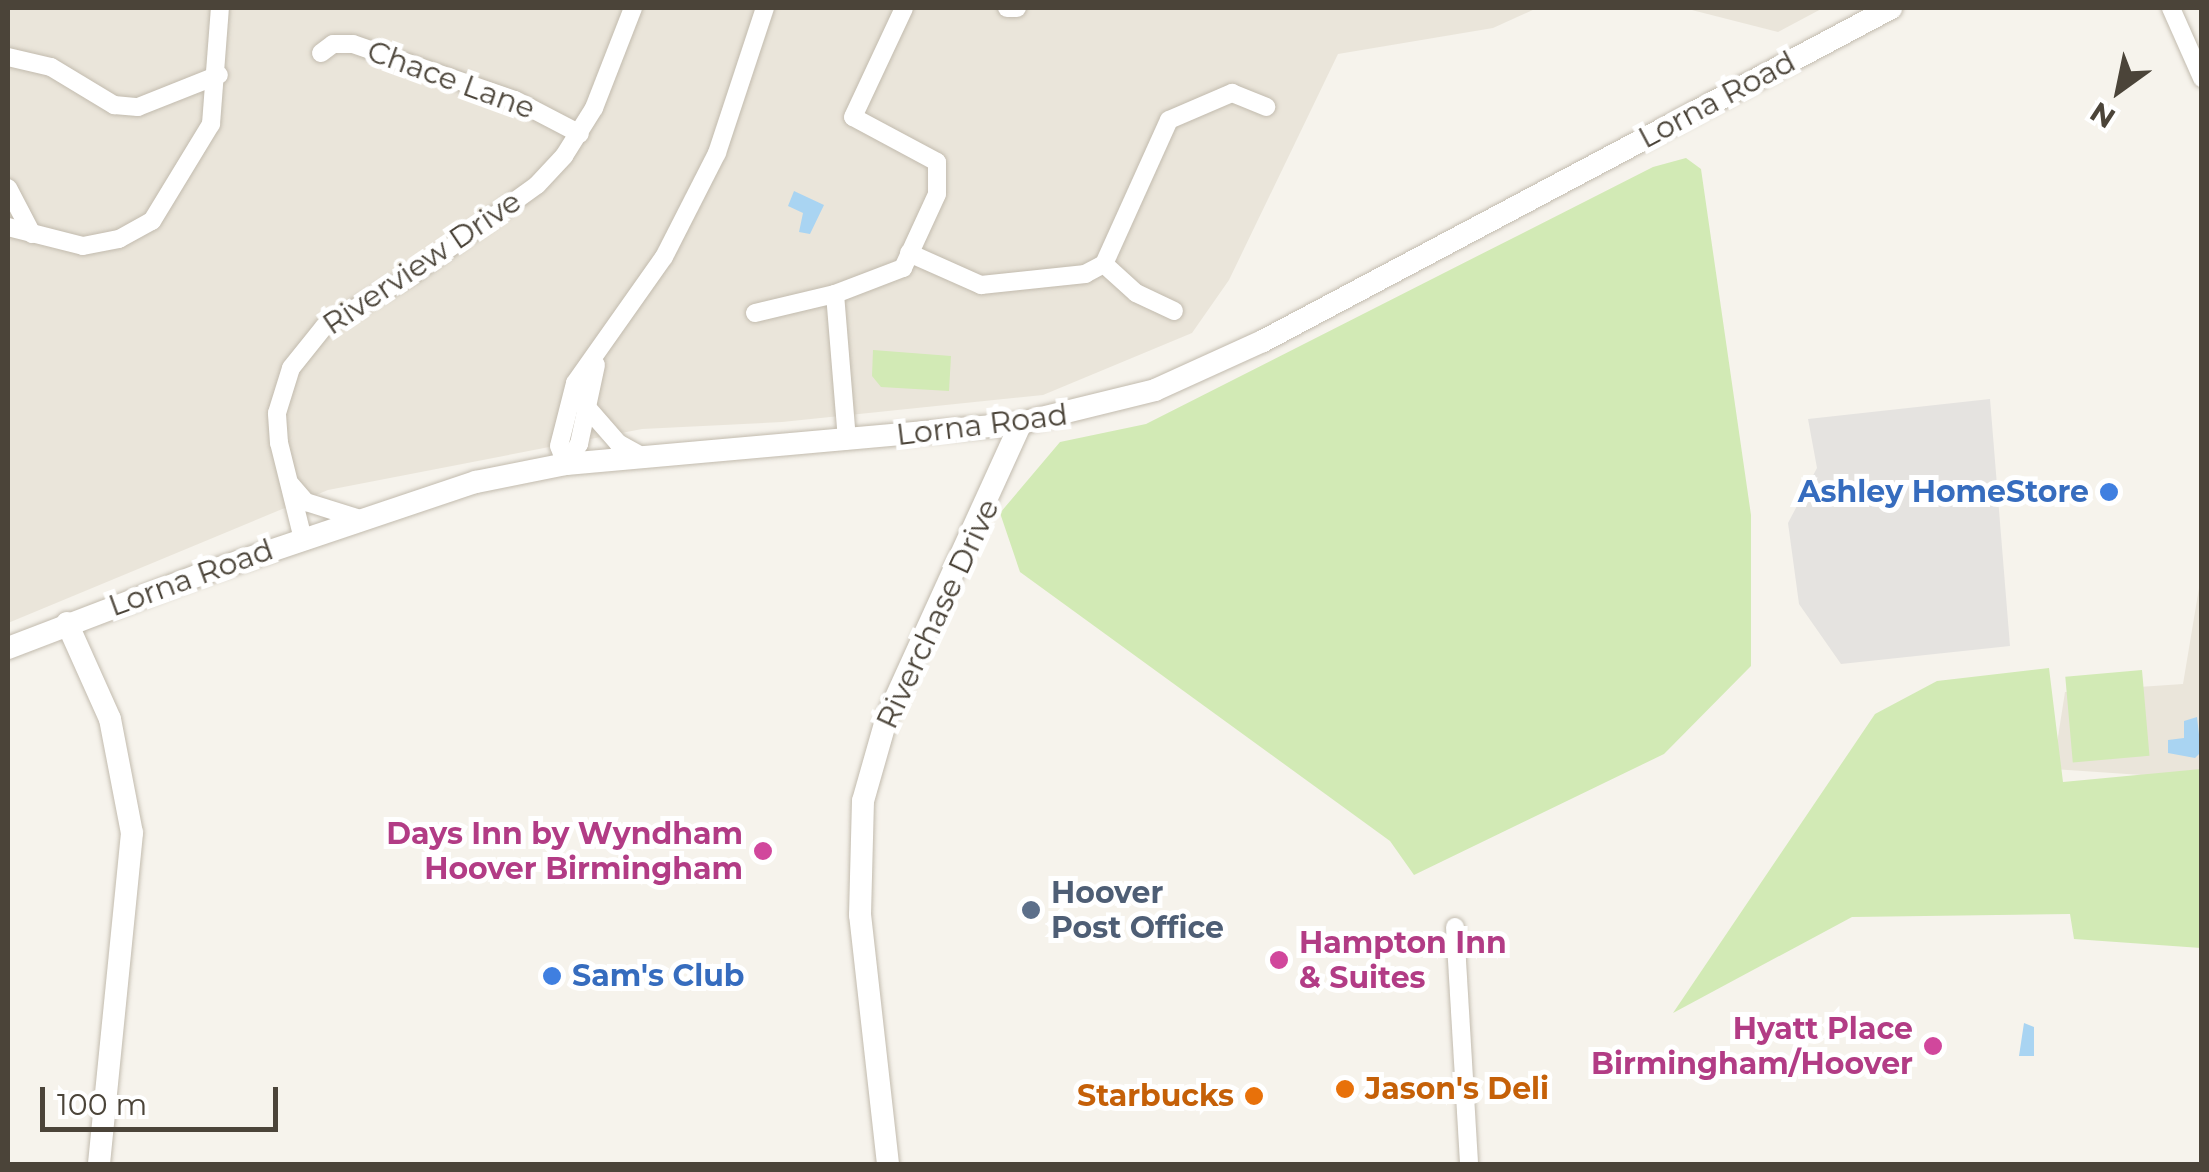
<!DOCTYPE html>
<style>
body{margin:0}
#map{position:relative;width:2209px;height:1172px;overflow:hidden;background:#f6f3ec;font-family:Montserrat,sans-serif}
div>[style]{position:absolute}
.residential>*{inset:0;background:#eae5da}
.green>*{inset:0;background:#d2eab5;transform-origin:0 0}
.parking>*{inset:0;background:#e5e3e0}
.water>*{inset:0;background:#a9d4f2}
.roads{filter:drop-shadow(0 0 2px #c2bbae) drop-shadow(0 0 2px #c2bbae)}
.minor>*{height:18px;margin:-9px;padding:0 9px;transform-origin:9px;border-radius:9px;background:#fff}
.tertiary>*{height:22px;margin:-11px;padding:0 11px;transform-origin:11px;border-radius:11px;background:#fff}
.dots>*{width:28px;height:28px;translate:-50% -50%;box-sizing:border-box;border:5px solid #fff;border-radius:50%}
span{translate:-50% -50%;white-space:nowrap;text-align:center;line-height:1.15;-webkit-text-stroke:10px #fff;paint-order:stroke}
.street-label{font-size:30px;color:#4b4439}
.shop-label{font-size:30px;color:#366cbe;font-weight:700}
.right{translate:-100% -50%;text-align:right}
.left{translate:0 -50%;text-align:left}
.hotel-label{font-size:30px;color:#b23c85;font-weight:700}
.service-label{font-size:30px;color:#4e5e75;font-weight:700}
.food-label{font-size:30px;color:#c56008;font-weight:700}
.frame{position:absolute;inset:0;border:10px solid #4b4439;pointer-events:none}
.north{position:absolute;left:2069px;top:40px;width:100px;height:100px;-webkit-text-stroke:8px #fff;paint-order:stroke;rotate:213deg;font-size:28px;font-weight:700;line-height:40px;text-align:center;color:#4b4439}
.north::after{content:'';display:block;margin:auto;width:35px;height:45px;background:#4b4439;clip-path:polygon(50% 0,100% 100%,50% 72%,0 100%)}
.scale{position:absolute;left:40px;top:1087px;width:238px;height:45px;box-sizing:border-box;border:5px solid #4b4439;border-top:0;padding-left:12px;font-size:30px;line-height:35px;white-space:nowrap;color:#4b4439;-webkit-text-stroke:8px #fff;paint-order:stroke}
</style>
<div id="map">
<div class="residential">
<div style="clip-path:polygon(8px 8px,1537px 8px,1493px 28px,1338px 54px,1229px 280px,1192px 333px,1043px 395px,782px 422px,642px 429px,328px 490px,8px 623px)"></div>
<div style="clip-path:polygon(1684px 8px,1823px 8px,1778px 32px)"></div>
<div style="clip-path:polygon(2201px 576px,2201px 779px,2053px 769px,2065px 692px,2183px 684px)"></div>
</div>
<div class="green">
<div style="clip-path:polygon(1686px 158px,1701px 169px,1751px 515px,1751px 666px,1664px 754px,1414px 875px,1390px 841px,1020px 572px,1000px 513px,1060px 442px,1146px 424px,1653px 167px)"></div>
<div style="clip-path:polygon(873px 350px,951px 356px,949px 391px,881px 387px,872px 376px)"></div>
<div style="clip-path:polygon(2049px 668px,2063px 782px,2201px 769px,2201px 948px,2074px 939px,2070px 914px,1852px 917px,1673px 1013px,1875px 714px,1937px 681px)"></div>
<div style="left:2142px;top:670px;width:86px;height:77px;rotate:85deg"></div>
</div>
<div class="parking">
<div style="clip-path:polygon(1990px 399px,2010px 646px,1841px 664px,1799px 604px,1788px 523px,1817px 468px,1808px 419px)"></div>
</div>
<div class="water">
<div style="clip-path:polygon(794px 191px,824px 205px,810px 234px,799px 232px,803px 213px,788px 206px)"></div>
<div style="clip-path:polygon(2197px 717px,2201px 752px,2195px 758px,2168px 753px,2168px 740px,2184px 738px,2184px 721px)"></div>
<div style="clip-path:polygon(2024px 1023px,2034px 1027px,2034px 1056px,2019px 1056px)"></div>
</div>
<div class="roads">
<div class="minor">
<div style="left:1007px;top:8px;width:10px"></div>
<div style="left:2171px;top:8px;width:77px;rotate:66.1deg"></div>
<div style="left:321px;top:53px;width:15px;rotate:-37deg"></div>
<div style="left:333px;top:44px;width:20px"></div>
<div style="left:353px;top:44px;width:171px;rotate:19.1deg"></div>
<div style="left:515px;top:100px;width:73px;rotate:27.6deg"></div>
<div style="left:8px;top:57px;width:44px;rotate:13.1deg"></div>
<div style="left:51px;top:67px;width:74px;rotate:31.1deg"></div>
<div style="left:114px;top:105px;width:24px;rotate:5deg"></div>
<div style="left:138px;top:107px;width:87px;rotate:-21.6deg"></div>
<div style="left:8px;top:188px;width:52px;rotate:62.4deg"></div>
<div style="left:8px;top:227px;width:77px;rotate:14.2deg"></div>
<div style="left:83px;top:246px;width:37px;rotate:-11deg"></div>
<div style="left:119px;top:239px;width:38px;rotate:-29deg"></div>
<div style="left:152px;top:221px;width:114px;rotate:-58.7deg"></div>
<div style="left:211px;top:124px;width:116px;rotate:-85.6deg"></div>
<div style="left:909px;top:253px;width:79px;rotate:24deg"></div>
<div style="left:981px;top:285px;width:105px;rotate:-6deg"></div>
<div style="left:1085px;top:274px;width:21px;rotate:-28deg"></div>
<div style="left:1104px;top:264px;width:43px;rotate:42.2deg"></div>
<div style="left:1136px;top:293px;width:42px;rotate:25.3deg"></div>
<div style="left:1104px;top:264px;width:158px;rotate:-65.7deg"></div>
<div style="left:1169px;top:120px;width:69px;rotate:-23.2deg"></div>
<div style="left:1232px;top:93px;width:37px;rotate:22deg"></div>
<div style="left:835px;top:294px;width:147px;rotate:85.3deg"></div>
<div style="left:755px;top:313px;width:82px;rotate:-13.4deg"></div>
<div style="left:835px;top:294px;width:73px;rotate:-20.9deg"></div>
<div style="left:903px;top:268px;width:81px;rotate:-65.3deg"></div>
<div style="left:937px;top:194px;width:32px;rotate:-90deg"></div>
<div style="left:937px;top:162px;width:95px;rotate:-151.8deg"></div>
<div style="left:853px;top:117px;width:120px;rotate:-64.9deg"></div>
<div style="left:584px;top:404px;width:52px;rotate:48.9deg"></div>
<div style="left:618px;top:443px;width:29px;rotate:29deg"></div>
<div style="left:566px;top:464px;width:19px;rotate:-111deg"></div>
<div style="left:559px;top:446px;width:65px;rotate:-75.7deg"></div>
<div style="left:575px;top:383px;width:154px;rotate:-54.8deg"></div>
<div style="left:664px;top:257px;width:117px;rotate:-63deg"></div>
<div style="left:717px;top:153px;width:153px;rotate:-71.7deg"></div>
<div style="left:566px;top:464px;width:24px;rotate:-57deg"></div>
<div style="left:579px;top:444px;width:81px;rotate:-77.9deg"></div>
<div style="left:291px;top:485px;width:23px;rotate:49deg"></div>
<div style="left:306px;top:502px;width:57px;rotate:17.5deg"></div>
<div style="left:303px;top:539px;width:99px;rotate:-104deg"></div>
<div style="left:279px;top:443px;width:30px;rotate:-94deg"></div>
<div style="left:277px;top:413px;width:47px;rotate:-72.7deg"></div>
<div style="left:291px;top:368px;width:53px;rotate:-51.2deg"></div>
<div style="left:324px;top:327px;width:106px;rotate:-30.7deg"></div>
<div style="left:415px;top:273px;width:150px;rotate:-35.8deg"></div>
<div style="left:537px;top:185px;width:40px;rotate:-47deg"></div>
<div style="left:564px;top:156px;width:57px;rotate:-58deg"></div>
<div style="left:594px;top:108px;width:107px;rotate:-68.7deg"></div>
<div style="left:1455px;top:927px;width:237px;rotate:86.6deg"></div>
</div>
<div class="tertiary">
<div style="left:67px;top:623px;width:105px;rotate:65.9deg"></div>
<div style="left:110px;top:719px;width:116px;rotate:79.1deg"></div>
<div style="left:132px;top:833px;width:333px;rotate:95.7deg"></div>
<div style="left:8px;top:648px;width:204px;rotate:-20.9deg"></div>
<div style="left:199px;top:575px;width:292px;rotate:-18.6deg"></div>
<div style="left:476px;top:482px;width:92px;rotate:-11.3deg"></div>
<div style="left:566px;top:464px;width:457px;rotate:-5.1deg"></div>
<div style="left:1021px;top:423px;width:138px;rotate:-13.8deg"></div>
<div style="left:1155px;top:390px;width:119px;rotate:-24.4deg"></div>
<div style="left:1263px;top:341px;width:711px;rotate:-27.93deg"></div>
<div style="left:888px;top:1164px;width:251px;rotate:-96.4deg"></div>
<div style="left:860px;top:915px;width:114px;rotate:-88.5deg"></div>
<div style="left:863px;top:801px;width:87px;rotate:-74.1deg"></div>
<div style="left:887px;top:717px;width:323px;rotate:-65.5deg"></div>
</div>
</div>
<div class="dots">
<div style="left:2109px;top:492px;background:#3f7fe0"></div>
<div style="left:763px;top:851px;background:#d1479c"></div>
<div style="left:1031px;top:910px;background:#5c6f8a"></div>
<div style="left:1279px;top:960px;background:#d1479c"></div>
<div style="left:552px;top:976px;background:#3f7fe0"></div>
<div style="left:1933px;top:1046px;background:#d1479c"></div>
<div style="left:1345px;top:1089px;background:#e8710a"></div>
<div style="left:1254px;top:1096px;background:#e8710a"></div>
</div>
<div class="street-label">
<span style="left:451px;top:80px;rotate:20deg">Chace Lane</span>
<span style="left:1717px;top:100px;rotate:-28deg">Lorna Road</span>
<span style="left:422px;top:263px;rotate:-34deg">Riverview Drive</span>
<span style="left:982px;top:425px;rotate:-7deg">Lorna Road</span>
<span style="left:191px;top:578px;rotate:-20deg">Lorna Road</span>
<span style="left:938px;top:614px;rotate:-65deg">Riverchase Drive</span>
</div>
<div class="shop-label">
<span class="right" style="left:2089px;top:492px">Ashley HomeStore</span>
<span class="left" style="left:572px;top:976px">Sam's Club</span>
</div>
<div class="hotel-label">
<span class="right" style="left:743px;top:851px">Days Inn by Wyndham<br>Hoover Birmingham</span>
<span class="left" style="left:1299px;top:960px">Hampton Inn<br>&amp; Suites</span>
<span class="right" style="left:1913px;top:1046px">Hyatt Place<br>Birmingham/Hoover</span>
</div>
<div class="service-label">
<span class="left" style="left:1051px;top:910px">Hoover<br>Post Office</span>
</div>
<div class="food-label">
<span class="left" style="left:1365px;top:1089px">Jason's Deli</span>
<span class="right" style="left:1234px;top:1096px">Starbucks</span>
</div>
<div class="frame"></div>
<div class="north">N</div>
<div class="scale">100 m</div>
</div>
